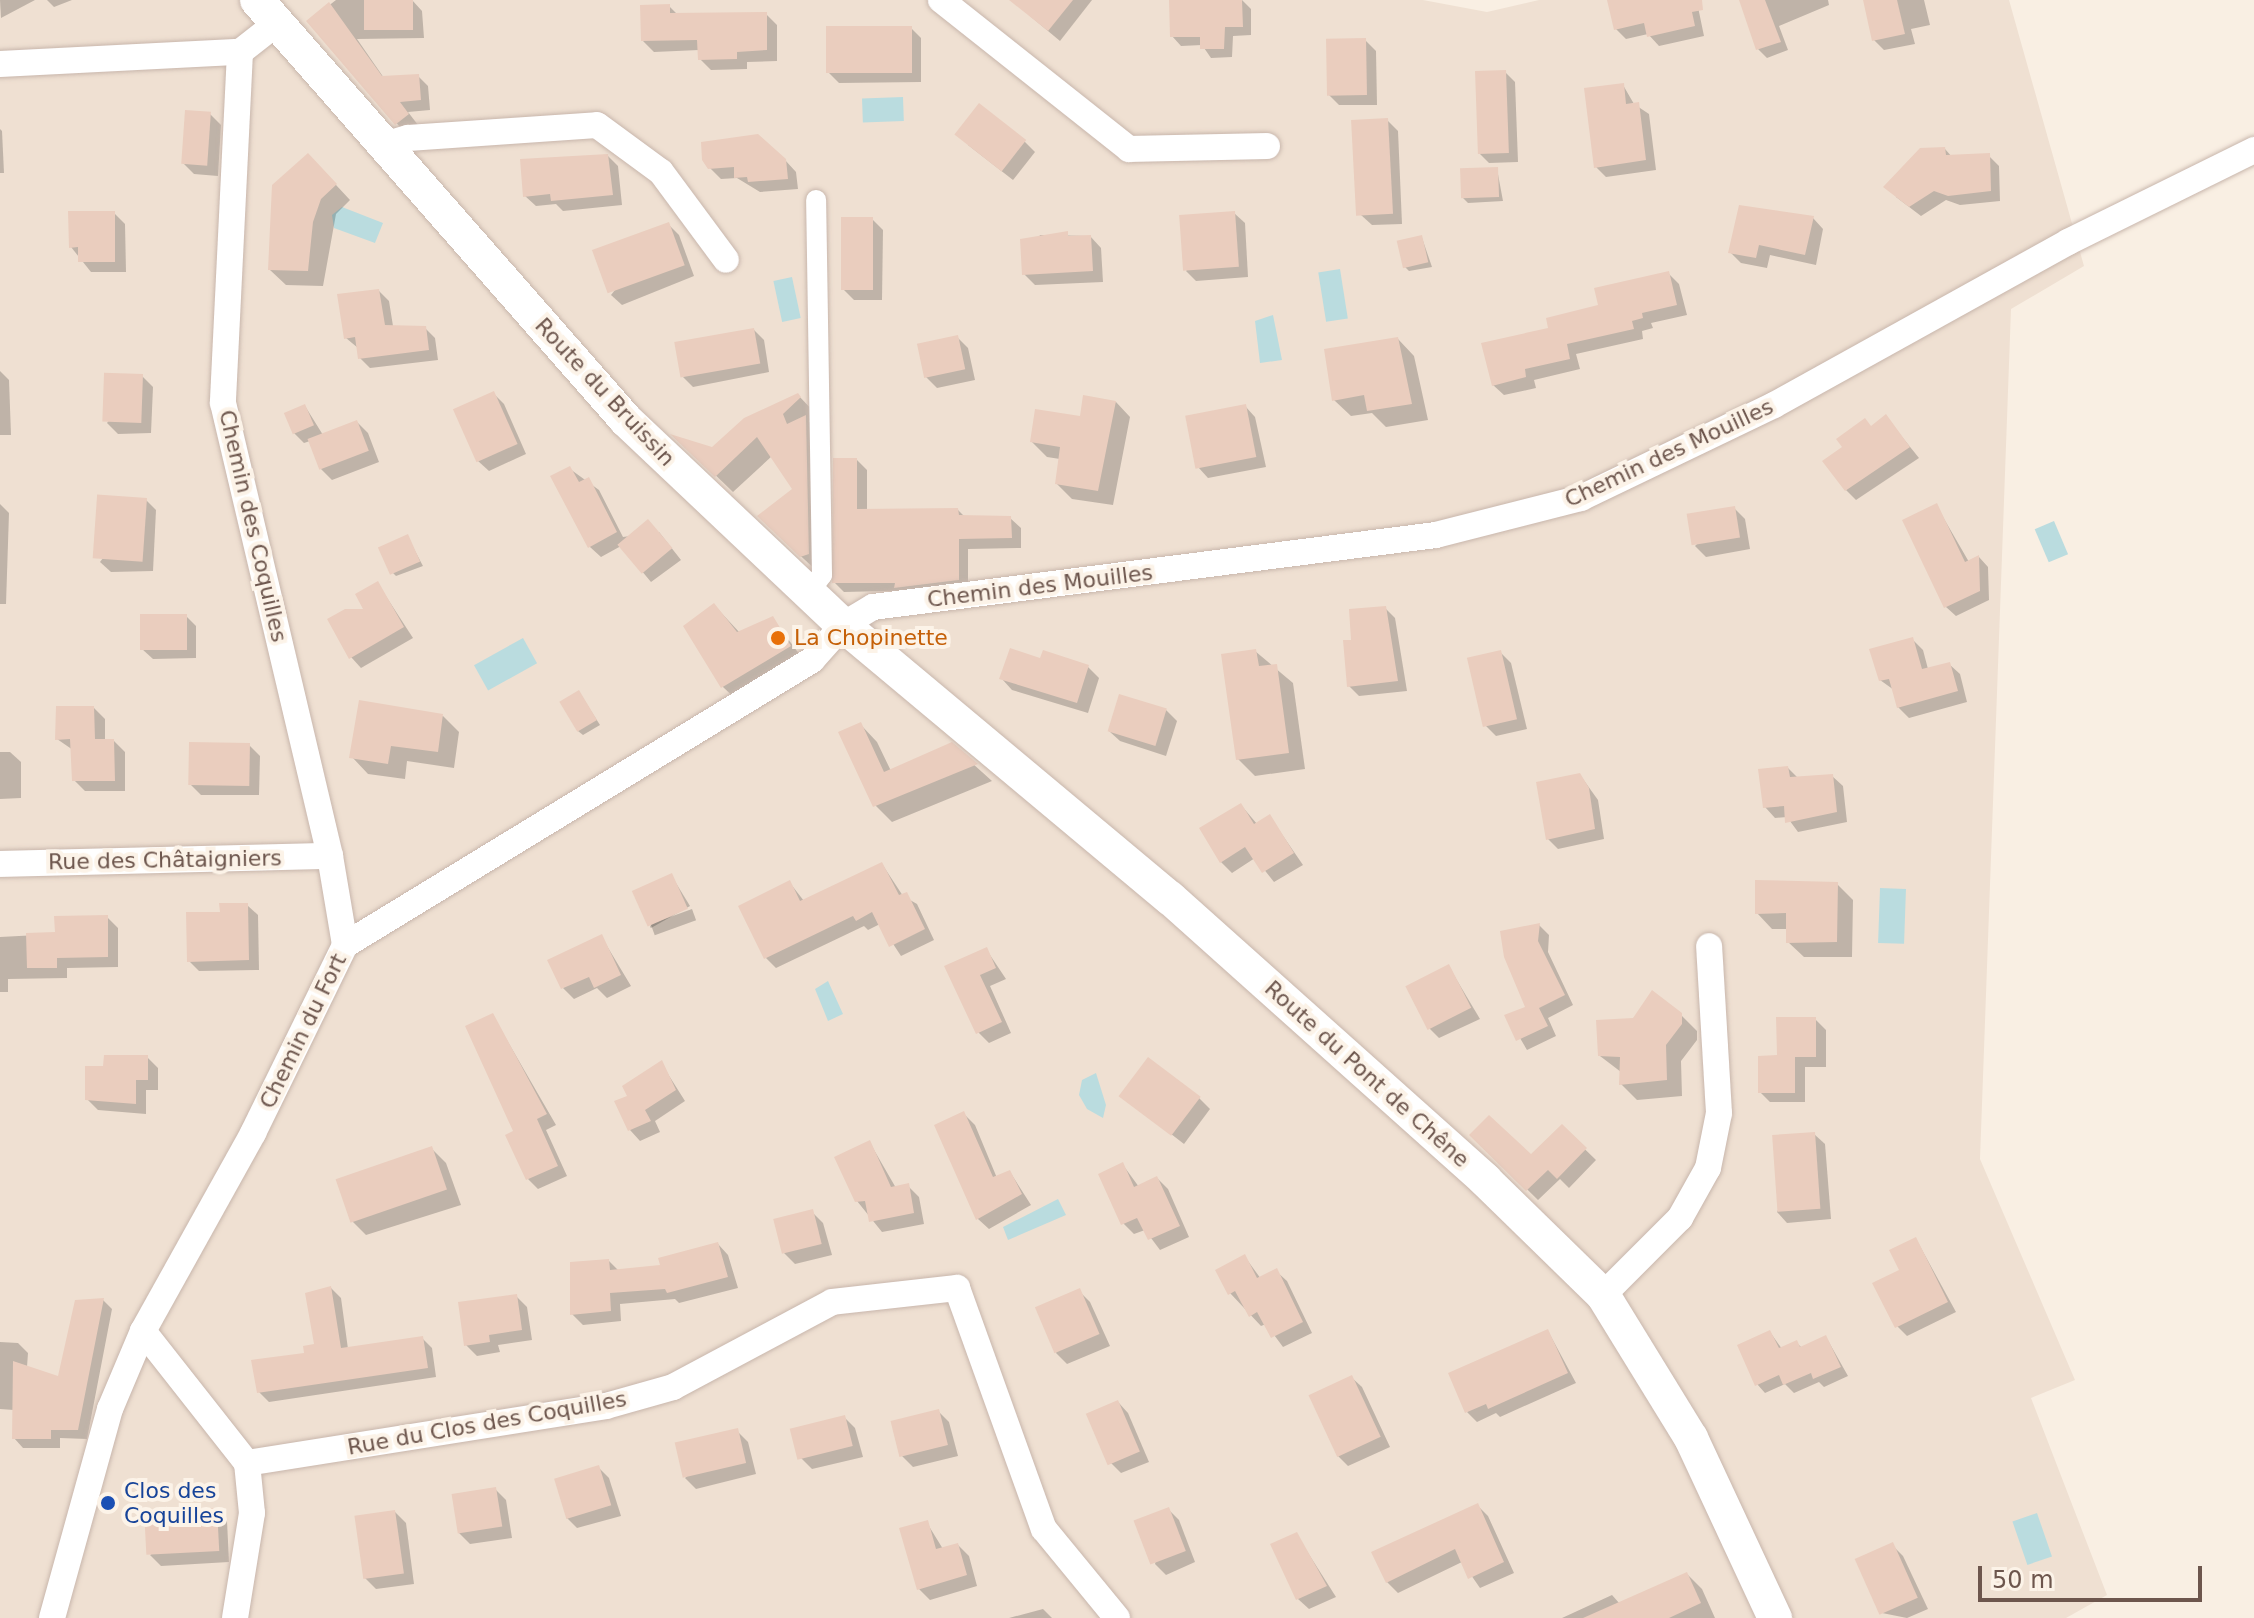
<!DOCTYPE html>
<meta charset="utf-8">
<style>
body{margin:0}
#map{position:relative;width:2254px;height:1618px;overflow:hidden;background:#f9efe3;font-family:"DejaVu Sans",sans-serif}
div>[style]{position:absolute}
.residential>*{inset:0;background:#efe0d2}
.water>*{inset:0;background:#badcdf;transform-origin:0 0}
.shadow>*{inset:0;background:#0003;transform-origin:0 0}
.building>*{inset:0;background:#eacdbe;transform-origin:0 0}
.roads{filter:drop-shadow(0 0 2px #c8b6ac) drop-shadow(0 0 2px #c8b6ac)}
.pedestrian>*{height:20px;margin:-10px;padding:0 10px;transform-origin:10px;border-radius:10px;background:#fff}
.minor>*{height:26px;margin:-13px;padding:0 13px;transform-origin:13px;border-radius:13px;background:#fff}
.tertiary>*{height:34px;margin:-17px;padding:0 17px;transform-origin:17px;border-radius:17px;background:#fff}
.dots>*{width:22px;height:22px;translate:-50% -50%;box-sizing:border-box;border:4px solid #fcf3e8;border-radius:50%}
span{translate:-50% -50%;white-space:nowrap;text-align:center;line-height:1.15;-webkit-text-stroke:8px #fcf3e8;paint-order:stroke}
.street-label{font-size:22px;color:#6d564d}
.food-label{font-size:22px;color:#c56008}
.left{translate:0 -50%;text-align:left}
.transit-label{font-size:22px;color:#164399}
.scale{position:absolute;left:1978px;top:1566px;width:224px;height:36px;box-sizing:border-box;border:4px solid #6d564d;border-top:0;padding-left:10px;font-size:24px;line-height:28px;white-space:nowrap;color:#6d564d;-webkit-text-stroke:6px #fcf3e8;paint-order:stroke}
</style>
<div id="map">
<div class="residential">
<div style="clip-path:polygon(0 0,1423px 0,1487px 12px,1539px 0,2009px 0,2084px 266px,2011px 309px,1980px 1159px,2075px 1380px,2031px 1398px,2107px 1595px,2066px 1618px,0 1618px)"></div>
</div>
<div class="water">
<div style="left:903px;top:97px;width:24px;height:41px;rotate:88deg"></div>
<div style="clip-path:polygon(342px 207px,383px 223px,375px 243px,334px 228px,332px 215px)"></div>
<div style="left:1340px;top:269px;width:50px;height:22px;rotate:81deg"></div>
<div style="left:792px;top:277px;width:42px;height:19px;rotate:78deg"></div>
<div style="clip-path:polygon(1273px 315px,1282px 360px,1260px 363px,1255px 321px)"></div>
<div style="left:2054px;top:521px;width:36px;height:21px;rotate:67deg"></div>
<div style="left:523px;top:638px;width:29px;height:56px;rotate:61deg"></div>
<div style="left:1880px;top:888px;width:26px;height:55px;rotate:2deg"></div>
<div style="clip-path:polygon(828px 981px,843px 1014px,828px 1021px,815px 989px)"></div>
<div style="clip-path:polygon(1096px 1073px,1106px 1105px,1103px 1118px,1087px 1109px,1079px 1095px,1082px 1080px)"></div>
<div style="clip-path:polygon(1058px 1199px,1066px 1215px,1008px 1240px,1003px 1227px)"></div>
<div style="left:2037px;top:1513px;width:46px;height:26px;rotate:71deg"></div>
</div>
<div class="shadow">
<div style="clip-path:polygon(0 0,35px 0,1px 18px)"></div>
<div style="clip-path:polygon(47px 0,72px 0,54px 7px)"></div>
<div style="clip-path:polygon(336px 0,412px 0,422px 11px,424px 38px,357px 39px,384px 78px,418px 76px,428px 86px,430px 110px,408px 112px,418px 125px,406px 134px,309px 21px)"></div>
<div style="clip-path:polygon(1023px 0,1092px 0,1060px 41px,1030px 16px)"></div>
<div style="clip-path:polygon(1242px 0,1251px 9px,1251px 35px,1233px 36px,1232px 57px,1211px 58px,1202px 45px,1181px 46px,1172px 36px)"></div>
<div style="clip-path:polygon(1609px 0,1691px 0,1698px 7px,1704px 36px,1659px 46px,1648px 34px,1626px 39px,1616px 29px)"></div>
<div style="clip-path:polygon(1741px 0,1828px 0,1829px 5px,1779px 26px,1788px 50px,1767px 58px,1758px 49px)"></div>
<div style="clip-path:polygon(1865px 0,1924px 0,1930px 25px,1911px 29px,1915px 44px,1884px 50px,1874px 40px)"></div>
<div style="clip-path:polygon(669px 6px,678px 15px,766px 14px,777px 25px,777px 61px,747px 62px,747px 69px,711px 70px,700px 59px,699px 50px,654px 52px,643px 41px)"></div>
<div style="clip-path:polygon(911px 28px,921px 38px,921px 82px,839px 83px,829px 73px)"></div>
<div style="clip-path:polygon(1365px 40px,1376px 51px,1377px 105px,1339px 105px,1328px 94px)"></div>
<div style="clip-path:polygon(1505px 72px,1515px 82px,1518px 162px,1489px 163px,1479px 153px)"></div>
<div style="clip-path:polygon(1623px 85px,1634px 104px,1649px 114px,1656px 170px,1606px 177px,1596px 167px)"></div>
<div style="clip-path:polygon(210px 114px,221px 125px,218px 176px,194px 174px,183px 163px)"></div>
<div style="clip-path:polygon(1387px 120px,1398px 131px,1402px 224px,1372px 225px,1361px 215px,1355px 180px,1353px 121px)"></div>
<div style="clip-path:polygon(0 129px,2px 131px,4px 173px,0 173px)"></div>
<div style="clip-path:polygon(1024px 141px,1035px 152px,1013px 180px,968px 145px)"></div>
<div style="clip-path:polygon(1945px 149px,1952px 157px,1989px 156px,1999px 166px,2000px 201px,1960px 205px,1946px 200px,1921px 216px,1896px 197px)"></div>
<div style="clip-path:polygon(608px 156px,618px 166px,622px 205px,563px 211px,556px 204px,536px 206px,525px 196px)"></div>
<div style="clip-path:polygon(785px 160px,796px 172px,798px 189px,760px 192px,737px 178px,721px 179px,710px 168px)"></div>
<div style="clip-path:polygon(1497px 169px,1503px 201px,1468px 203px,1463px 198px)"></div>
<div style="clip-path:polygon(323px 171px,350px 200px,336px 214px,323px 286px,286px 285px,270px 270px)"></div>
<div style="clip-path:polygon(114px 213px,125px 224px,126px 272px,91px 272px,71px 247px)"></div>
<div style="clip-path:polygon(1234px 213px,1245px 223px,1248px 277px,1196px 281px,1186px 271px)"></div>
<div style="clip-path:polygon(1813px 218px,1823px 229px,1816px 265px,1770px 255px,1767px 268px,1741px 263px,1730px 252px)"></div>
<div style="clip-path:polygon(872px 219px,883px 230px,882px 300px,854px 300px,843px 289px)"></div>
<div style="clip-path:polygon(668px 224px,679px 235px,694px 276px,622px 305px,611px 295px)"></div>
<div style="clip-path:polygon(1040px 235px,1090px 236px,1101px 248px,1103px 282px,1035px 285px,1024px 274px)"></div>
<div style="clip-path:polygon(1422px 238px,1432px 267px,1409px 271px,1404px 266px)"></div>
<div style="clip-path:polygon(1668px 273px,1679px 284px,1687px 315px,1651px 323px,1653px 328px,1642px 331px,1643px 339px,1576px 354px,1580px 369px,1534px 380px,1536px 388px,1504px 395px,1493px 385px,1550px 329px)"></div>
<div style="clip-path:polygon(379px 291px,389px 301px,393px 326px,425px 328px,435px 338px,438px 360px,370px 368px,360px 358px,358px 348px,346px 338px)"></div>
<div style="clip-path:polygon(754px 330px,764px 340px,769px 372px,693px 387px,683px 377px)"></div>
<div style="clip-path:polygon(957px 337px,968px 348px,975px 380px,937px 388px,926px 377px)"></div>
<div style="clip-path:polygon(1398px 339px,1414px 356px,1428px 420px,1386px 427px,1372px 413px,1351px 416px,1334px 400px)"></div>
<div style="clip-path:polygon(0 371px,9px 380px,11px 435px,0 435px)"></div>
<div style="clip-path:polygon(142px 376px,153px 387px,151px 433px,118px 434px,107px 423px)"></div>
<div style="clip-path:polygon(494px 394px,504px 404px,526px 454px,489px 471px,478px 461px)"></div>
<div style="clip-path:polygon(798px 395px,816px 414px,809px 421px,822px 434px,819px 573px,776px 533px,795px 490px,772px 456px,733px 492px,677px 438px,713px 449px)"></div>
<div style="clip-path:polygon(1116px 402px,1130px 417px,1113px 505px,1072px 499px,1057px 484px,1060px 459px,1047px 457px,1032px 442px)"></div>
<div style="clip-path:polygon(305px 406px,323px 435px,357px 422px,368px 433px,379px 462px,332px 480px,321px 469px,310px 441px,304px 443px,293px 432px)"></div>
<div style="clip-path:polygon(1245px 406px,1255px 417px,1266px 467px,1208px 478px,1198px 467px)"></div>
<div style="clip-path:polygon(1886px 417px,1919px 458px,1856px 500px,1846px 490px)"></div>
<div style="clip-path:polygon(857px 460px,867px 470px,867px 511px,958px 510px,965px 517px,1010px 518px,1021px 528px,1021px 548px,968px 549px,968px 589px,844px 592px,834px 582px)"></div>
<div style="clip-path:polygon(570px 469px,599px 490px,623px 537px,659px 532px,681px 560px,651px 582px,621px 546px,601px 557px,590px 547px)"></div>
<div style="clip-path:polygon(146px 500px,156px 510px,153px 571px,111px 572px,100px 562px)"></div>
<div style="clip-path:polygon(0 504px,9px 513px,6px 604px,0 604px)"></div>
<div style="clip-path:polygon(1936px 505px,1969px 562px,1979px 557px,1988px 567px,1989px 600px,1956px 616px,1946px 607px)"></div>
<div style="clip-path:polygon(1734px 508px,1745px 519px,1750px 549px,1706px 557px,1695px 546px)"></div>
<div style="clip-path:polygon(407px 536px,423px 566px,396px 576px,391px 571px)"></div>
<div style="clip-path:polygon(378px 584px,413px 638px,361px 668px,351px 657px)"></div>
<div style="clip-path:polygon(714px 605px,740px 633px,773px 619px,806px 663px,740px 703px,723px 687px)"></div>
<div style="clip-path:polygon(1385px 608px,1395px 618px,1407px 691px,1359px 696px,1349px 686px)"></div>
<div style="clip-path:polygon(186px 616px,196px 626px,196px 658px,153px 659px,142px 649px)"></div>
<div style="clip-path:polygon(1912px 639px,1923px 650px,1928px 669px,1949px 664px,1960px 674px,1967px 702px,1909px 718px,1898px 707px,1894px 690px,1880px 680px)"></div>
<div style="clip-path:polygon(1255px 651px,1293px 683px,1305px 769px,1255px 776px,1238px 759px)"></div>
<div style="clip-path:polygon(1500px 652px,1511px 663px,1527px 729px,1496px 736px,1485px 725px)"></div>
<div style="clip-path:polygon(1041px 660px,1088px 667px,1099px 678px,1088px 713px,1012px 690px,1002px 679px)"></div>
<div style="clip-path:polygon(579px 692px,600px 725px,583px 735px,578px 731px)"></div>
<div style="clip-path:polygon(94px 708px,105px 719px,105px 741px,114px 741px,125px 752px,125px 791px,85px 791px,74px 780px,73px 750px,57px 739px)"></div>
<div style="clip-path:polygon(1166px 710px,1177px 721px,1166px 756px,1120px 741px,1109px 731px)"></div>
<div style="clip-path:polygon(443px 716px,459px 732px,454px 768px,407px 761px,405px 779px,368px 774px,352px 757px)"></div>
<div style="clip-path:polygon(861px 725px,877px 742px,891px 771px,952px 745px,992px 781px,892px 822px,875px 805px)"></div>
<div style="clip-path:polygon(249px 745px,260px 756px,259px 795px,201px 795px,190px 784px)"></div>
<div style="clip-path:polygon(0 752px,10px 752px,21px 762px,21px 798px,0 799px)"></div>
<div style="clip-path:polygon(1788px 768px,1798px 778px,1832px 776px,1843px 786px,1847px 822px,1798px 832px,1787px 817px,1775px 818px,1765px 807px)"></div>
<div style="clip-path:polygon(1580px 775px,1598px 800px,1604px 839px,1558px 849px,1548px 839px)"></div>
<div style="clip-path:polygon(1241px 805px,1257px 824px,1270px 817px,1303px 865px,1274px 882px,1255px 858px,1232px 873px,1221px 862px)"></div>
<div style="clip-path:polygon(882px 864px,903px 896px,917px 904px,934px 940px,901px 956px,880px 924px,868px 930px,864px 926px,776px 968px,766px 958px,790px 883px,804px 901px)"></div>
<div style="clip-path:polygon(671px 875px,690px 906px,651px 928px,650px 927px)"></div>
<div style="clip-path:polygon(1837px 884px,1853px 900px,1852px 957px,1804px 957px,1788px 942px,1788px 929px,1772px 929px,1757px 913px)"></div>
<div style="clip-path:polygon(247px 905px,258px 915px,259px 970px,199px 971px,189px 961px,222px 914px)"></div>
<div style="left:692px;top:909px;width:12px;height:44px;rotate:70deg"></div>
<div style="clip-path:polygon(107px 917px,118px 928px,118px 967px,67px 968px,67px 978px,8px 979px,8px 992px,0 992px,0 937px,57px 934px)"></div>
<div style="clip-path:polygon(1539px 925px,1549px 935px,1548px 952px,1573px 1005px,1548px 1018px,1556px 1036px,1527px 1050px,1507px 1016px,1527px 1008px)"></div>
<div style="clip-path:polygon(601px 936px,631px 986px,607px 998px,597px 988px,574px 999px,563px 988px)"></div>
<div style="clip-path:polygon(986px 949px,1006px 979px,990px 986px,1011px 1033px,989px 1043px,978px 1032px,947px 967px)"></div>
<div style="clip-path:polygon(1449px 967px,1480px 1019px,1439px 1038px,1429px 1028px)"></div>
<div style="clip-path:polygon(1680px 1014px,1697px 1031px,1697px 1040px,1681px 1061px,1682px 1096px,1637px 1100px,1621px 1084px,1621px 1072px,1600px 1056px)"></div>
<div style="clip-path:polygon(493px 1016px,556px 1125px,546px 1130px,567px 1176px,538px 1189px,528px 1179px,515px 1132px)"></div>
<div style="clip-path:polygon(1815px 1019px,1826px 1030px,1826px 1067px,1805px 1067px,1805px 1102px,1770px 1102px,1760px 1092px,1779px 1057px)"></div>
<div style="clip-path:polygon(147px 1057px,158px 1068px,158px 1090px,146px 1090px,146px 1114px,98px 1110px,87px 1099px,105px 1069px)"></div>
<div style="clip-path:polygon(661px 1063px,685px 1101px,655px 1121px,660px 1132px,640px 1141px,630px 1130px,630px 1097px)"></div>
<div style="clip-path:polygon(1122px 1096px,1199px 1098px,1210px 1109px,1184px 1144px)"></div>
<div style="clip-path:polygon(964px 1114px,975px 1125px,997px 1178px,1010px 1172px,1031px 1205px,989px 1229px,978px 1219px)"></div>
<div style="clip-path:polygon(1562px 1127px,1596px 1160px,1569px 1188px,1560px 1179px,1538px 1200px,1472px 1135px,1531px 1157px)"></div>
<div style="clip-path:polygon(1814px 1134px,1825px 1144px,1831px 1219px,1787px 1223px,1777px 1212px)"></div>
<div style="clip-path:polygon(870px 1143px,896px 1188px,908px 1186px,919px 1197px,924px 1224px,882px 1232px,857px 1201px)"></div>
<div style="clip-path:polygon(431px 1148px,446px 1163px,461px 1205px,366px 1235px,351px 1220px)"></div>
<div style="clip-path:polygon(1123px 1165px,1139px 1187px,1157px 1178px,1168px 1189px,1189px 1237px,1160px 1250px,1145px 1230px,1134px 1234px,1123px 1223px)"></div>
<div style="clip-path:polygon(812px 1212px,823px 1223px,832px 1255px,795px 1264px,784px 1253px,775px 1221px)"></div>
<div style="clip-path:polygon(1916px 1239px,1956px 1312px,1907px 1336px,1897px 1326px,1901px 1271px)"></div>
<div style="clip-path:polygon(718px 1244px,728px 1255px,738px 1288px,679px 1303px,675px 1299px,620px 1304px,621px 1321px,583px 1325px,572px 1314px,609px 1261px,619px 1271px,662px 1267px)"></div>
<div style="clip-path:polygon(1245px 1257px,1261px 1279px,1276px 1271px,1287px 1281px,1312px 1333px,1283px 1347px,1266px 1324px,1261px 1326px,1230px 1293px)"></div>
<div style="clip-path:polygon(331px 1288px,341px 1298px,348px 1349px,422px 1338px,432px 1348px,436px 1377px,269px 1402px,259px 1392px,316px 1346px)"></div>
<div style="clip-path:polygon(1079px 1291px,1090px 1302px,1110px 1346px,1067px 1364px,1056px 1353px)"></div>
<div style="clip-path:polygon(516px 1296px,527px 1307px,532px 1340px,498px 1345px,500px 1352px,477px 1356px,466px 1345px)"></div>
<div style="clip-path:polygon(103px 1300px,112px 1309px,87px 1439px,60px 1438px,60px 1448px,23px 1448px,14px 1438px,14px 1410px,0 1409px,0 1342px,18px 1343px,28px 1353px,27px 1367px,59px 1378px)"></div>
<div style="clip-path:polygon(1548px 1331px,1576px 1383px,1500px 1417px,1496px 1413px,1477px 1422px,1467px 1412px)"></div>
<div style="clip-path:polygon(1770px 1332px,1782px 1349px,1796px 1342px,1802px 1348px,1826px 1337px,1848px 1376px,1824px 1387px,1819px 1382px,1794px 1393px,1785px 1384px,1765px 1393px,1757px 1384px)"></div>
<div style="clip-path:polygon(1351px 1377px,1362px 1387px,1390px 1447px,1348px 1466px,1338px 1456px)"></div>
<div style="clip-path:polygon(1118px 1402px,1128px 1413px,1149px 1462px,1121px 1473px,1110px 1462px)"></div>
<div style="clip-path:polygon(938px 1411px,949px 1422px,958px 1456px,913px 1467px,902px 1456px)"></div>
<div style="clip-path:polygon(844px 1417px,855px 1428px,863px 1457px,812px 1469px,801px 1458px)"></div>
<div style="clip-path:polygon(737px 1431px,748px 1442px,756px 1474px,696px 1489px,685px 1478px)"></div>
<div style="clip-path:polygon(598px 1467px,609px 1478px,621px 1516px,577px 1528px,566px 1517px)"></div>
<div style="clip-path:polygon(495px 1489px,506px 1500px,512px 1538px,470px 1544px,459px 1533px)"></div>
<div style="clip-path:polygon(1477px 1505px,1488px 1516px,1514px 1573px,1480px 1588px,1462px 1562px,1398px 1593px,1387px 1582px)"></div>
<div style="clip-path:polygon(1168px 1509px,1179px 1520px,1195px 1562px,1166px 1575px,1155px 1564px)"></div>
<div style="clip-path:polygon(216px 1510px,227px 1521px,229px 1562px,161px 1566px,150px 1555px)"></div>
<div style="clip-path:polygon(395px 1512px,406px 1523px,414px 1584px,376px 1589px,365px 1578px)"></div>
<div style="clip-path:polygon(927px 1523px,943px 1549px,958px 1545px,969px 1556px,977px 1586px,930px 1600px,919px 1589px)"></div>
<div style="clip-path:polygon(1296px 1534px,1336px 1597px,1309px 1609px,1298px 1599px)"></div>
<div style="clip-path:polygon(1892px 1545px,1903px 1556px,1928px 1609px,1907px 1618px,1882px 1613px)"></div>
<div style="clip-path:polygon(1687px 1574px,1702px 1589px,1715px 1618px,1562px 1618px,1612px 1595px,1620px 1604px)"></div>
<div style="clip-path:polygon(1043px 1609px,1052px 1618px,1009px 1618px)"></div>
</div>
<div class="building">
<div style="left:364px;top:0;width:49px;height:30px"></div>
<div style="clip-path:polygon(1009px 0,1073px 0,1048px 31px)"></div>
<div style="clip-path:polygon(1169px 0,1242px 0,1243px 27px,1225px 27px,1224px 49px,1200px 49px,1200px 37px,1170px 37px)"></div>
<div style="clip-path:polygon(1607px 0,1702px 0,1703px 10px,1692px 12px,1695px 26px,1647px 37px,1644px 23px,1614px 30px)"></div>
<div style="clip-path:polygon(1739px 0,1765px 0,1781px 42px,1756px 50px)"></div>
<div style="clip-path:polygon(1863px 0,1897px 0,1905px 34px,1872px 41px)"></div>
<div style="clip-path:polygon(329px 2px,382px 76px,419px 74px,421px 100px,400px 102px,409px 114px,395px 125px,306px 21px)"></div>
<div style="clip-path:polygon(670px 4px,670px 13px,767px 12px,767px 50px,737px 52px,737px 59px,698px 60px,697px 40px,641px 41px,640px 5px)"></div>
<div style="left:912px;top:26px;width:47px;height:86px;rotate:90deg"></div>
<div style="left:1366px;top:38px;width:57px;height:40px;rotate:89deg"></div>
<div style="left:1506px;top:70px;width:83px;height:31px;rotate:88deg"></div>
<div style="clip-path:polygon(1624px 83px,1626px 104px,1639px 102px,1646px 160px,1594px 168px,1584px 88px)"></div>
<div style="left:979px;top:103px;width:60px;height:40px;rotate:38deg"></div>
<div style="left:185px;top:110px;width:26px;height:54px;rotate:4deg"></div>
<div style="left:1388px;top:118px;width:96px;height:37px;rotate:87deg"></div>
<div style="clip-path:polygon(758px 134px,786px 159px,788px 179px,748px 182px,747px 177px,734px 178px,734px 167px,708px 169px,702px 160px,701px 142px)"></div>
<div style="clip-path:polygon(1945px 147px,1946px 155px,1990px 153px,1991px 191px,1948px 196px,1934px 191px,1909px 207px,1883px 187px,1920px 148px)"></div>
<div style="clip-path:polygon(308px 153px,337px 184px,321px 199px,313px 222px,308px 271px,268px 270px,272px 185px)"></div>
<div style="clip-path:polygon(608px 154px,613px 195px,551px 201px,550px 194px,523px 197px,520px 159px)"></div>
<div style="left:1498px;top:167px;width:30px;height:38px;rotate:88deg"></div>
<div style="clip-path:polygon(1739px 205px,1814px 216px,1805px 255px,1759px 245px,1756px 258px,1728px 253px)"></div>
<div style="clip-path:polygon(68px 211px,115px 211px,115px 262px,78px 262px,78px 247px,69px 248px)"></div>
<div style="left:1235px;top:211px;width:56px;height:56px;rotate:86deg"></div>
<div style="left:841px;top:217px;width:32px;height:73px"></div>
<div style="left:669px;top:222px;width:46px;height:82px;rotate:70deg"></div>
<div style="clip-path:polygon(1068px 231px,1068px 236px,1091px 235px,1093px 271px,1022px 275px,1020px 239px)"></div>
<div style="left:1422px;top:235px;width:28px;height:26px;rotate:77deg"></div>
<div style="clip-path:polygon(1669px 271px,1677px 305px,1642px 313px,1643px 318px,1632px 321px,1634px 329px,1567px 344px,1570px 359px,1525px 369px,1526px 377px,1492px 386px,1481px 343px,1548px 328px,1546px 318px,1598px 305px,1594px 288px)"></div>
<div style="clip-path:polygon(379px 289px,385px 325px,426px 326px,429px 350px,358px 359px,355px 337px,344px 339px,337px 294px)"></div>
<div style="left:754px;top:328px;width:36px;height:81px;rotate:80deg"></div>
<div style="left:958px;top:335px;width:35px;height:42px;rotate:78deg"></div>
<div style="clip-path:polygon(1398px 337px,1412px 404px,1367px 411px,1364px 395px,1332px 401px,1324px 349px)"></div>
<div style="left:143px;top:374px;width:49px;height:39px;rotate:92deg"></div>
<div style="left:494px;top:391px;width:58px;height:45px;rotate:66deg"></div>
<div style="clip-path:polygon(798px 393px,801px 397px,783px 414px,787px 424px,806px 415px,809px 554px,800px 557px,757px 516px,792px 489px,757px 437px,715px 477px,670px 434px,712px 447px,744px 418px)"></div>
<div style="clip-path:polygon(1083px 395px,1116px 401px,1098px 491px,1055px 484px,1060px 447px,1030px 442px,1035px 409px,1080px 416px)"></div>
<div style="left:305px;top:404px;width:23px;height:23px;rotate:67deg"></div>
<div style="left:1246px;top:404px;width:54px;height:62px;rotate:79deg"></div>
<div style="clip-path:polygon(1886px 414px,1910px 447px,1845px 491px,1822px 461px,1842px 447px,1836px 439px,1865px 418px,1871px 426px)"></div>
<div style="left:357px;top:420px;width:33px;height:53px;rotate:69deg"></div>
<div style="clip-path:polygon(833px 458px,857px 458px,857px 509px,958px 508px,959px 515px,1011px 516px,1012px 538px,959px 539px,959px 580px,894px 588px,895px 583px,832px 583px)"></div>
<div style="clip-path:polygon(570px 466px,579px 482px,589px 477px,617px 532px,588px 548px,550px 476px)"></div>
<div style="left:147px;top:498px;width:64px;height:50px;rotate:94deg"></div>
<div style="clip-path:polygon(1937px 503px,1965px 562px,1979px 555px,1980px 591px,1944px 608px,1902px 520px)"></div>
<div style="left:1735px;top:506px;width:32px;height:49px;rotate:81deg"></div>
<div style="left:648px;top:519px;width:38px;height:40px;rotate:50deg"></div>
<div style="left:408px;top:534px;width:30px;height:33px;rotate:66deg"></div>
<div style="clip-path:polygon(378px 581px,404px 627px,349px 659px,327px 619px,345px 609px,363px 609px,355px 594px)"></div>
<div style="clip-path:polygon(714px 603px,737px 632px,773px 616px,791px 646px,721px 688px,683px 626px)"></div>
<div style="clip-path:polygon(1386px 606px,1398px 681px,1347px 687px,1343px 640px,1351px 640px,1349px 609px)"></div>
<div style="left:140px;top:614px;width:47px;height:36px"></div>
<div style="clip-path:polygon(1913px 637px,1922px 669px,1950px 662px,1958px 691px,1897px 708px,1889px 679px,1879px 681px,1869px 649px)"></div>
<div style="clip-path:polygon(1010px 648px,1040px 658px,1043px 650px,1089px 665px,1077px 703px,999px 679px)"></div>
<div style="clip-path:polygon(1256px 649px,1259px 666px,1277px 664px,1289px 753px,1236px 760px,1221px 654px)"></div>
<div style="left:1501px;top:650px;width:71px;height:35px;rotate:77deg"></div>
<div style="left:579px;top:690px;width:35px;height:23px;rotate:59deg"></div>
<div style="left:1119px;top:694px;width:50px;height:39px;rotate:17deg"></div>
<div style="clip-path:polygon(359px 700px,443px 714px,438px 752px,391px 746px,388px 764px,349px 758px)"></div>
<div style="clip-path:polygon(56px 706px,94px 706px,95px 739px,114px 739px,115px 781px,72px 781px,70px 739px,55px 740px)"></div>
<div style="clip-path:polygon(861px 722px,884px 772px,952px 742px,978px 764px,873px 807px,838px 732px)"></div>
<div style="left:189px;top:742px;width:61px;height:43px;rotate:1deg"></div>
<div style="clip-path:polygon(1788px 766px,1790px 777px,1833px 774px,1837px 812px,1785px 823px,1784px 806px,1763px 808px,1758px 769px)"></div>
<div style="clip-path:polygon(1580px 773px,1589px 788px,1595px 829px,1546px 840px,1536px 782px)"></div>
<div style="clip-path:polygon(1241px 803px,1254px 824px,1270px 814px,1294px 853px,1262px 873px,1245px 847px,1220px 863px,1199px 828px)"></div>
<div style="clip-path:polygon(882px 862px,899px 895px,907px 892px,925px 929px,889px 947px,872px 912px,856px 921px,853px 916px,764px 959px,738px 906px,790px 880px,800px 901px)"></div>
<div style="left:672px;top:873px;width:39px;height:44px;rotate:66deg"></div>
<div style="clip-path:polygon(1755px 880px,1838px 882px,1837px 942px,1786px 943px,1786px 913px,1755px 914px)"></div>
<div style="clip-path:polygon(219px 903px,248px 903px,249px 960px,187px 962px,186px 912px,220px 912px)"></div>
<div style="clip-path:polygon(108px 915px,108px 957px,57px 958px,57px 968px,27px 968px,26px 933px,55px 932px,54px 916px)"></div>
<div style="clip-path:polygon(1540px 923px,1538px 941px,1565px 995px,1539px 1008px,1548px 1026px,1516px 1041px,1504px 1015px,1525px 1007px,1504px 957px,1500px 931px)"></div>
<div style="clip-path:polygon(602px 934px,621px 975px,594px 988px,589px 977px,561px 989px,547px 960px)"></div>
<div style="clip-path:polygon(987px 947px,996px 968px,980px 975px,1002px 1022px,976px 1034px,944px 966px)"></div>
<div style="left:1449px;top:964px;width:49px;height:49px;rotate:63deg"></div>
<div style="clip-path:polygon(1652px 990px,1682px 1013px,1682px 1024px,1666px 1045px,1667px 1080px,1619px 1085px,1620px 1057px,1598px 1056px,1596px 1020px,1633px 1018px)"></div>
<div style="clip-path:polygon(493px 1013px,547px 1114px,537px 1119px,558px 1166px,526px 1180px,505px 1135px,513px 1131px,465px 1026px)"></div>
<div style="clip-path:polygon(1776px 1017px,1816px 1017px,1816px 1057px,1795px 1057px,1795px 1093px,1758px 1093px,1758px 1056px,1777px 1055px)"></div>
<div style="clip-path:polygon(104px 1055px,148px 1055px,148px 1080px,136px 1080px,136px 1104px,85px 1100px,85px 1066px,103px 1066px)"></div>
<div style="left:1148px;top:1057px;width:66px;height:49px;rotate:37deg"></div>
<div style="clip-path:polygon(662px 1060px,676px 1090px,645px 1110px,651px 1121px,628px 1131px,614px 1101px,627px 1096px,622px 1086px)"></div>
<div style="clip-path:polygon(964px 1111px,993px 1177px,1010px 1170px,1022px 1194px,976px 1220px,934px 1125px)"></div>
<div style="clip-path:polygon(1489px 1115px,1531px 1154px,1562px 1124px,1587px 1148px,1557px 1179px,1548px 1170px,1526px 1191px,1469px 1135px)"></div>
<div style="left:1815px;top:1132px;width:77px;height:43px;rotate:86deg"></div>
<div style="clip-path:polygon(870px 1140px,891px 1187px,909px 1183px,914px 1213px,869px 1222px,865px 1201px,855px 1202px,834px 1157px)"></div>
<div style="left:432px;top:1146px;width:46px;height:102px;rotate:71deg"></div>
<div style="clip-path:polygon(1123px 1162px,1134px 1187px,1157px 1176px,1180px 1226px,1148px 1240px,1137px 1218px,1121px 1225px,1098px 1174px)"></div>
<div style="left:813px;top:1209px;width:36px;height:41px;rotate:76deg"></div>
<div style="clip-path:polygon(1916px 1237px,1948px 1302px,1895px 1328px,1872px 1283px,1899px 1270px,1889px 1250px)"></div>
<div style="clip-path:polygon(718px 1242px,728px 1277px,667px 1293px,665px 1289px,610px 1293px,611px 1311px,570px 1315px,570px 1262px,609px 1259px,610px 1270px,660px 1265px,658px 1258px)"></div>
<div style="clip-path:polygon(1245px 1254px,1257px 1278px,1277px 1268px,1303px 1322px,1271px 1338px,1257px 1312px,1249px 1317px,1235px 1291px,1228px 1295px,1215px 1270px)"></div>
<div style="clip-path:polygon(331px 1286px,341px 1348px,423px 1336px,428px 1368px,257px 1393px,251px 1360px,304px 1353px,303px 1346px,314px 1344px,305px 1293px)"></div>
<div style="left:1080px;top:1288px;width:50px;height:49px;rotate:67deg"></div>
<div style="clip-path:polygon(517px 1294px,522px 1330px,489px 1335px,490px 1342px,464px 1346px,458px 1302px)"></div>
<div style="clip-path:polygon(104px 1298px,78px 1430px,51px 1430px,51px 1439px,12px 1439px,13px 1361px,58px 1376px,75px 1300px)"></div>
<div style="clip-path:polygon(1548px 1329px,1568px 1373px,1488px 1409px,1486px 1404px,1465px 1413px,1448px 1373px)"></div>
<div style="clip-path:polygon(1770px 1330px,1779px 1348px,1797px 1340px,1800px 1347px,1826px 1335px,1841px 1367px,1813px 1379px,1811px 1373px,1783px 1385px,1779px 1375px,1755px 1386px,1737px 1345px)"></div>
<div style="left:1352px;top:1375px;width:68px;height:48px;rotate:65deg"></div>
<div style="left:1118px;top:1400px;width:56px;height:35px;rotate:67deg"></div>
<div style="left:939px;top:1409px;width:37px;height:50px;rotate:76deg"></div>
<div style="left:845px;top:1415px;width:32px;height:57px;rotate:76deg"></div>
<div style="left:738px;top:1428px;width:36px;height:65px;rotate:77deg"></div>
<div style="left:599px;top:1465px;width:42px;height:47px;rotate:73deg"></div>
<div style="left:496px;top:1487px;width:40px;height:45px;rotate:81deg"></div>
<div style="clip-path:polygon(1478px 1503px,1504px 1562px,1468px 1579px,1455px 1549px,1386px 1583px,1371px 1552px)"></div>
<div style="left:1169px;top:1507px;width:47px;height:38px;rotate:69deg"></div>
<div style="left:217px;top:1508px;width:43px;height:73px;rotate:87deg"></div>
<div style="left:395px;top:1510px;width:64px;height:41px;rotate:82deg"></div>
<div style="clip-path:polygon(928px 1520px,936px 1549px,958px 1543px,967px 1575px,917px 1590px,899px 1528px)"></div>
<div style="clip-path:polygon(1297px 1532px,1327px 1586px,1296px 1600px,1270px 1544px)"></div>
<div style="left:1893px;top:1542px;width:61px;height:42px;rotate:66deg"></div>
<div style="clip-path:polygon(1687px 1572px,1701px 1603px,1669px 1618px,1583px 1618px)"></div>
</div>
<div class="roads">
<div class="pedestrian">
<div style="left:808px;top:594px;width:24px;rotate:-54deg"></div>
<div style="left:822px;top:575px;width:375px;rotate:-90.9deg"></div>
</div>
<div class="minor">
<div style="left:941px;top:0;width:240px;rotate:38.4deg"></div>
<div style="left:1129px;top:149px;width:138px;rotate:-1.2deg"></div>
<div style="left:240px;top:52px;width:351px;rotate:92.8deg"></div>
<div style="left:223px;top:403px;width:465px;rotate:76.7deg"></div>
<div style="left:330px;top:856px;width:90px;rotate:80.4deg"></div>
<div style="left:0;top:64px;width:240px;rotate:-2.9deg"></div>
<div style="left:240px;top:52px;width:47px;rotate:-38.1deg"></div>
<div style="left:381px;top:146px;width:28px;rotate:-17deg"></div>
<div style="left:408px;top:138px;width:189px;rotate:-3.9deg"></div>
<div style="left:597px;top:125px;width:79px;rotate:36.3deg"></div>
<div style="left:661px;top:172px;width:109px;rotate:53.5deg"></div>
<div style="left:0;top:864px;width:330px;rotate:-1.4deg"></div>
<div style="left:1603px;top:1295px;width:109px;rotate:-45deg"></div>
<div style="left:1680px;top:1218px;width:57px;rotate:-60.8deg"></div>
<div style="left:1708px;top:1168px;width:56px;rotate:-78.7deg"></div>
<div style="left:1719px;top:1113px;width:167px;rotate:-93.4deg"></div>
<div style="left:143px;top:1331px;width:168px;rotate:51.8deg"></div>
<div style="left:247px;top:1463px;width:50px;rotate:84.3deg"></div>
<div style="left:252px;top:1513px;width:106px;rotate:99.2deg"></div>
<div style="left:247px;top:1463px;width:363px;rotate:-9deg"></div>
<div style="left:606px;top:1406px;width:70px;rotate:-15.8deg"></div>
<div style="left:673px;top:1387px;width:180px;rotate:-28.1deg"></div>
<div style="left:832px;top:1302px;width:126px;rotate:-6.4deg"></div>
<div style="left:957px;top:1288px;width:256px;rotate:70.2deg"></div>
<div style="left:1044px;top:1529px;width:115px;rotate:50.6deg"></div>
<div style="left:52px;top:1618px;width:217px;rotate:-74.5deg"></div>
<div style="left:110px;top:1409px;width:85px;rotate:-67.1deg"></div>
<div style="left:143px;top:1331px;width:227px;rotate:-60.9deg"></div>
<div style="left:253px;top:1133px;width:209px;rotate:-63.9deg"></div>
<div style="left:345px;top:945px;width:547px;rotate:-31.39deg"></div>
<div style="left:812px;top:660px;width:47px;rotate:-48.5deg"></div>
<div style="left:843px;top:625px;width:35px;rotate:-31deg"></div>
<div style="left:873px;top:607px;width:568px;rotate:-7.29deg"></div>
<div style="left:1436px;top:535px;width:150px;rotate:-14.3deg"></div>
<div style="left:1581px;top:498px;width:214px;rotate:-25.7deg"></div>
<div style="left:1774px;top:405px;width:336px;rotate:-29deg"></div>
<div style="left:2068px;top:242px;width:208px;rotate:-26.3deg"></div>
</div>
<div class="tertiary">
<div style="left:257px;top:0;width:559px;rotate:48.7deg"></div>
<div style="left:626px;top:420px;width:299px;rotate:43.4deg"></div>
<div style="left:843px;top:625px;width:426px;rotate:39.9deg"></div>
<div style="left:1170px;top:898px;width:423px;rotate:41.8deg"></div>
<div style="left:1485px;top:1180px;width:165px;rotate:44.3deg"></div>
<div style="left:1603px;top:1295px;width:168px;rotate:58.4deg"></div>
<div style="left:1691px;top:1438px;width:199px;rotate:65deg"></div>
</div>
</div>
<div class="dots">
<div style="left:778px;top:638px;background:#e8710a"></div>
<div style="left:108px;top:1503px;background:#1a4fb4"></div>
</div>
<div class="street-label">
<span style="left:605px;top:392px;rotate:47deg">Route du Bruissin</span>
<span style="left:1669px;top:453px;rotate:-25deg">Chemin des Mouilles</span>
<span style="left:253px;top:526px;rotate:77deg">Chemin des Coquilles</span>
<span style="left:1040px;top:586px;rotate:-7deg">Chemin des Mouilles</span>
<span style="left:165px;top:860px;rotate:-1deg">Rue des Châtaigniers</span>
<span style="left:303px;top:1031px;rotate:-64deg">Chemin du Fort</span>
<span style="left:1367px;top:1074px;rotate:42deg">Route du Pont de Chêne</span>
<span style="left:487px;top:1423px;rotate:-10deg">Rue du Clos des Coquilles</span>
</div>
<div class="food-label">
<span class="left" style="left:794px;top:638px">La Chopinette</span>
</div>
<div class="transit-label">
<span class="left" style="left:124px;top:1503px">Clos des<br>Coquilles</span>
</div>
<div class="scale">50 m</div>
</div>
